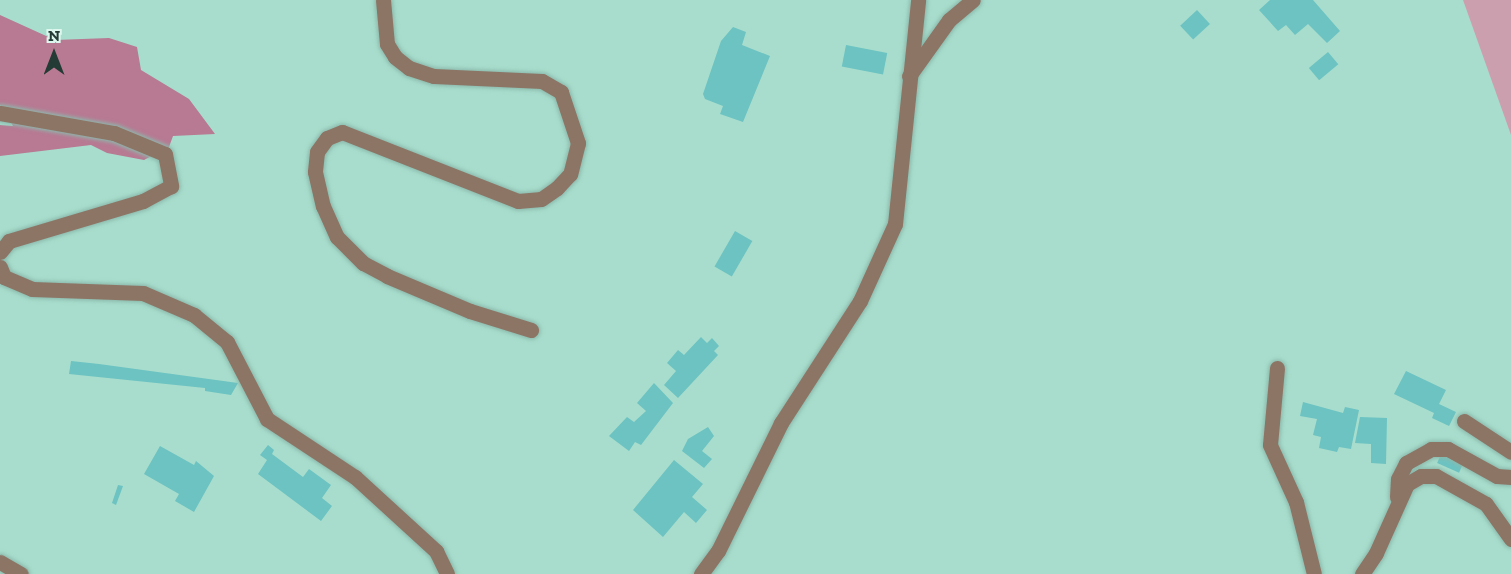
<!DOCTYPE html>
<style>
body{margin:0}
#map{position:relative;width:1511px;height:574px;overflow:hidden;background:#a8ddcd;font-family:"Zilla Slab",serif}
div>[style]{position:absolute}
.green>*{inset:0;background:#cc9faf}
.forest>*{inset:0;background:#b87992}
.building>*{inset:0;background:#6cc3c2;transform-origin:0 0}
.roads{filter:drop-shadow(0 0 2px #8bb9ab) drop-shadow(0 0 2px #8bb9ab)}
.minor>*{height:15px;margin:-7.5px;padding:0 7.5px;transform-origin:7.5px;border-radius:7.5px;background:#8d7566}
span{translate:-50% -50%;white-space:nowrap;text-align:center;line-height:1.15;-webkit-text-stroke:5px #ddf7ef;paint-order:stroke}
.north{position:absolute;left:24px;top:24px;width:60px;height:60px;-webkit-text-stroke:4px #ddf7ef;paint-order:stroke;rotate:0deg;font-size:16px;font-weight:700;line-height:24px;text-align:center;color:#243a34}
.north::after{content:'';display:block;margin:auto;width:21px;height:27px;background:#243a34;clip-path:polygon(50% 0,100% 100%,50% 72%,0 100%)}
</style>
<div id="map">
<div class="green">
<div style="clip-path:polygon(1463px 0,1511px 0,1511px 135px)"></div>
</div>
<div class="forest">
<div style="clip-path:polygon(0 15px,55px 40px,109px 38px,137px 47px,141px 70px,189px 99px,215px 134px,173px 136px,169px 147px,144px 160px,107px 153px,91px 145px,0 156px,0 125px,13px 126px,0 105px)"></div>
</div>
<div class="building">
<div style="clip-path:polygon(1270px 0,1313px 0,1340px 31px,1327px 43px,1308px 24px,1295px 35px,1286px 25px,1278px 31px,1259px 10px)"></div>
<div style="left:1197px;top:10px;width:19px;height:23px;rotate:47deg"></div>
<div style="clip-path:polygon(733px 27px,746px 32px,742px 45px,770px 56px,743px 122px,720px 114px,723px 106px,705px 99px,703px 94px,721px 41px)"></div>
<div style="left:846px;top:45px;width:42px;height:22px;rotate:11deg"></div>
<div style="left:1328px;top:52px;width:16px;height:25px;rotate:50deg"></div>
<div style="left:735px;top:231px;width:20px;height:41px;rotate:30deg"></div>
<div style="clip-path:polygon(701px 337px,707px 343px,712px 338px,719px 346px,714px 351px,718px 355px,678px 398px,664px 385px,676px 371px,667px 363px,678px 350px,684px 355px)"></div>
<div style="clip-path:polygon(71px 361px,99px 364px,238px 383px,231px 395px,205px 391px,205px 388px,69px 374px)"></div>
<div style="clip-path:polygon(1406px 371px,1446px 390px,1439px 404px,1456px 412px,1449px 426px,1432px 418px,1434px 413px,1394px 394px)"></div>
<div style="clip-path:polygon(654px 383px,673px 403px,641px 445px,635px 442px,629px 451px,609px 436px,627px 417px,634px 422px,646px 411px,637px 403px)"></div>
<div style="clip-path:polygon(1303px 402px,1343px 413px,1345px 407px,1359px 410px,1351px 449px,1339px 447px,1337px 452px,1319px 448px,1321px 437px,1313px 435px,1317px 419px,1300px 416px)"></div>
<div style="clip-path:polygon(1360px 417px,1387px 418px,1386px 464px,1371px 463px,1371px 444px,1355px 443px)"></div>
<div style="clip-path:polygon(708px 427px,714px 436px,702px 451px,712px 459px,704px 468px,682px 451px,688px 439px)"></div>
<div style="clip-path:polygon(268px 445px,274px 450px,272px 454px,303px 477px,309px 469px,331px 485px,322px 498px,332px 506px,321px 521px,258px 474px,267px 460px,260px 455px)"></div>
<div style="clip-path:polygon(160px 446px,194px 465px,196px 461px,214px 476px,194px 512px,175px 501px,179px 494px,144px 474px)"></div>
<div style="left:1442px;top:452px;width:24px;height:12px;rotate:24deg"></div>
<div style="clip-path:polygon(674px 460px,703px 484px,692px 497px,707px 510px,696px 523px,684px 512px,663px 537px,633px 510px)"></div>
<div style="clip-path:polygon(118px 485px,123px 486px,116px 505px,112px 503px)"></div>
</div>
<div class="roads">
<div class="minor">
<div style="left:383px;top:0;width:44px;rotate:84.8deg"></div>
<div style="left:387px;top:44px;width:15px;rotate:58deg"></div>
<div style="left:395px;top:57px;width:18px;rotate:38deg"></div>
<div style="left:409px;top:68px;width:26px;rotate:18deg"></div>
<div style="left:434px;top:76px;width:108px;rotate:2.7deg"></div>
<div style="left:542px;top:81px;width:22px;rotate:30deg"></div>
<div style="left:561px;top:92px;width:54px;rotate:71.6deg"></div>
<div style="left:578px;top:143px;width:32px;rotate:104deg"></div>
<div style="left:570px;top:174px;width:19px;rotate:133deg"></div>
<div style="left:557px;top:188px;width:19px;rotate:145deg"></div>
<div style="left:541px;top:199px;width:23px;rotate:175deg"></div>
<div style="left:518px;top:201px;width:189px;rotate:-158.6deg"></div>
<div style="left:342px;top:132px;width:16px;rotate:158deg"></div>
<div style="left:327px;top:138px;width:17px;rotate:126deg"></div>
<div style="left:317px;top:152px;width:20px;rotate:96deg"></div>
<div style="left:315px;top:172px;width:35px;rotate:77deg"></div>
<div style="left:323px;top:206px;width:34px;rotate:66deg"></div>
<div style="left:337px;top:237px;width:37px;rotate:45deg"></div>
<div style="left:363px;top:263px;width:27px;rotate:28deg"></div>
<div style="left:387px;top:276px;width:90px;rotate:22.9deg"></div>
<div style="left:470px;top:311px;width:64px;rotate:17.3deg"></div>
<div style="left:909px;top:76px;width:69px;rotate:-54.5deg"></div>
<div style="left:949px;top:20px;width:31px;rotate:-40deg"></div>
<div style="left:0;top:113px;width:116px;rotate:10deg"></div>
<div style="left:114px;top:133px;width:55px;rotate:22.4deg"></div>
<div style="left:165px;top:154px;width:33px;rotate:79deg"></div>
<div style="left:171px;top:186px;width:32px;rotate:152deg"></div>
<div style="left:143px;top:201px;width:140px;rotate:163.4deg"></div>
<div style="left:9px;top:241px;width:14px;rotate:129deg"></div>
<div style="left:0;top:267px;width:11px;rotate:68deg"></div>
<div style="left:4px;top:277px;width:30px;rotate:23deg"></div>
<div style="left:32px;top:289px;width:111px;rotate:2.1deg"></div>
<div style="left:143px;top:293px;width:56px;rotate:23.3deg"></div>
<div style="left:194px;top:315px;width:43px;rotate:39.3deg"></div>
<div style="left:227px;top:342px;width:87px;rotate:62.5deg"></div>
<div style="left:267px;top:419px;width:105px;rotate:33.4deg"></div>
<div style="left:355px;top:477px;width:110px;rotate:42.4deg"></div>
<div style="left:436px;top:551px;width:25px;rotate:64deg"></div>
<div style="left:1277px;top:368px;width:77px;rotate:95.2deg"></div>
<div style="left:1270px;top:445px;width:63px;rotate:65.5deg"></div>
<div style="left:1296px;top:502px;width:74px;rotate:76deg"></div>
<div style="left:1464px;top:421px;width:56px;rotate:33.4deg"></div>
<div style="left:1397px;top:497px;width:18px;rotate:-87deg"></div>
<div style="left:1398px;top:479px;width:18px;rotate:-63deg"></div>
<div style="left:1406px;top:463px;width:29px;rotate:-29deg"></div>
<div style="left:1431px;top:449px;width:17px"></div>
<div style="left:1448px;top:449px;width:56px;rotate:28.9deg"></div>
<div style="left:1497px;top:476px;width:14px;rotate:4deg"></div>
<div style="left:0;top:562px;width:24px;rotate:30deg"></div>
<div style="left:701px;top:574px;width:29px;rotate:-54deg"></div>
<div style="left:718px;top:551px;width:143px;rotate:-63.8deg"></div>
<div style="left:781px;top:423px;width:145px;rotate:-57.1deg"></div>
<div style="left:860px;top:301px;width:85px;rotate:-65.6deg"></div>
<div style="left:895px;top:224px;width:225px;rotate:-84.1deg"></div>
<div style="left:1362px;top:574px;width:25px;rotate:-56deg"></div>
<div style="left:1376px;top:553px;width:76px;rotate:-65.8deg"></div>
<div style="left:1407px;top:484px;width:16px;rotate:-30deg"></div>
<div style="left:1421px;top:476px;width:15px"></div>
<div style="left:1436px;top:476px;width:57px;rotate:29.2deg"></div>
<div style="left:1486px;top:504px;width:43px;rotate:54.5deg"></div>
</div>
</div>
<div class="north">N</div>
</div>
